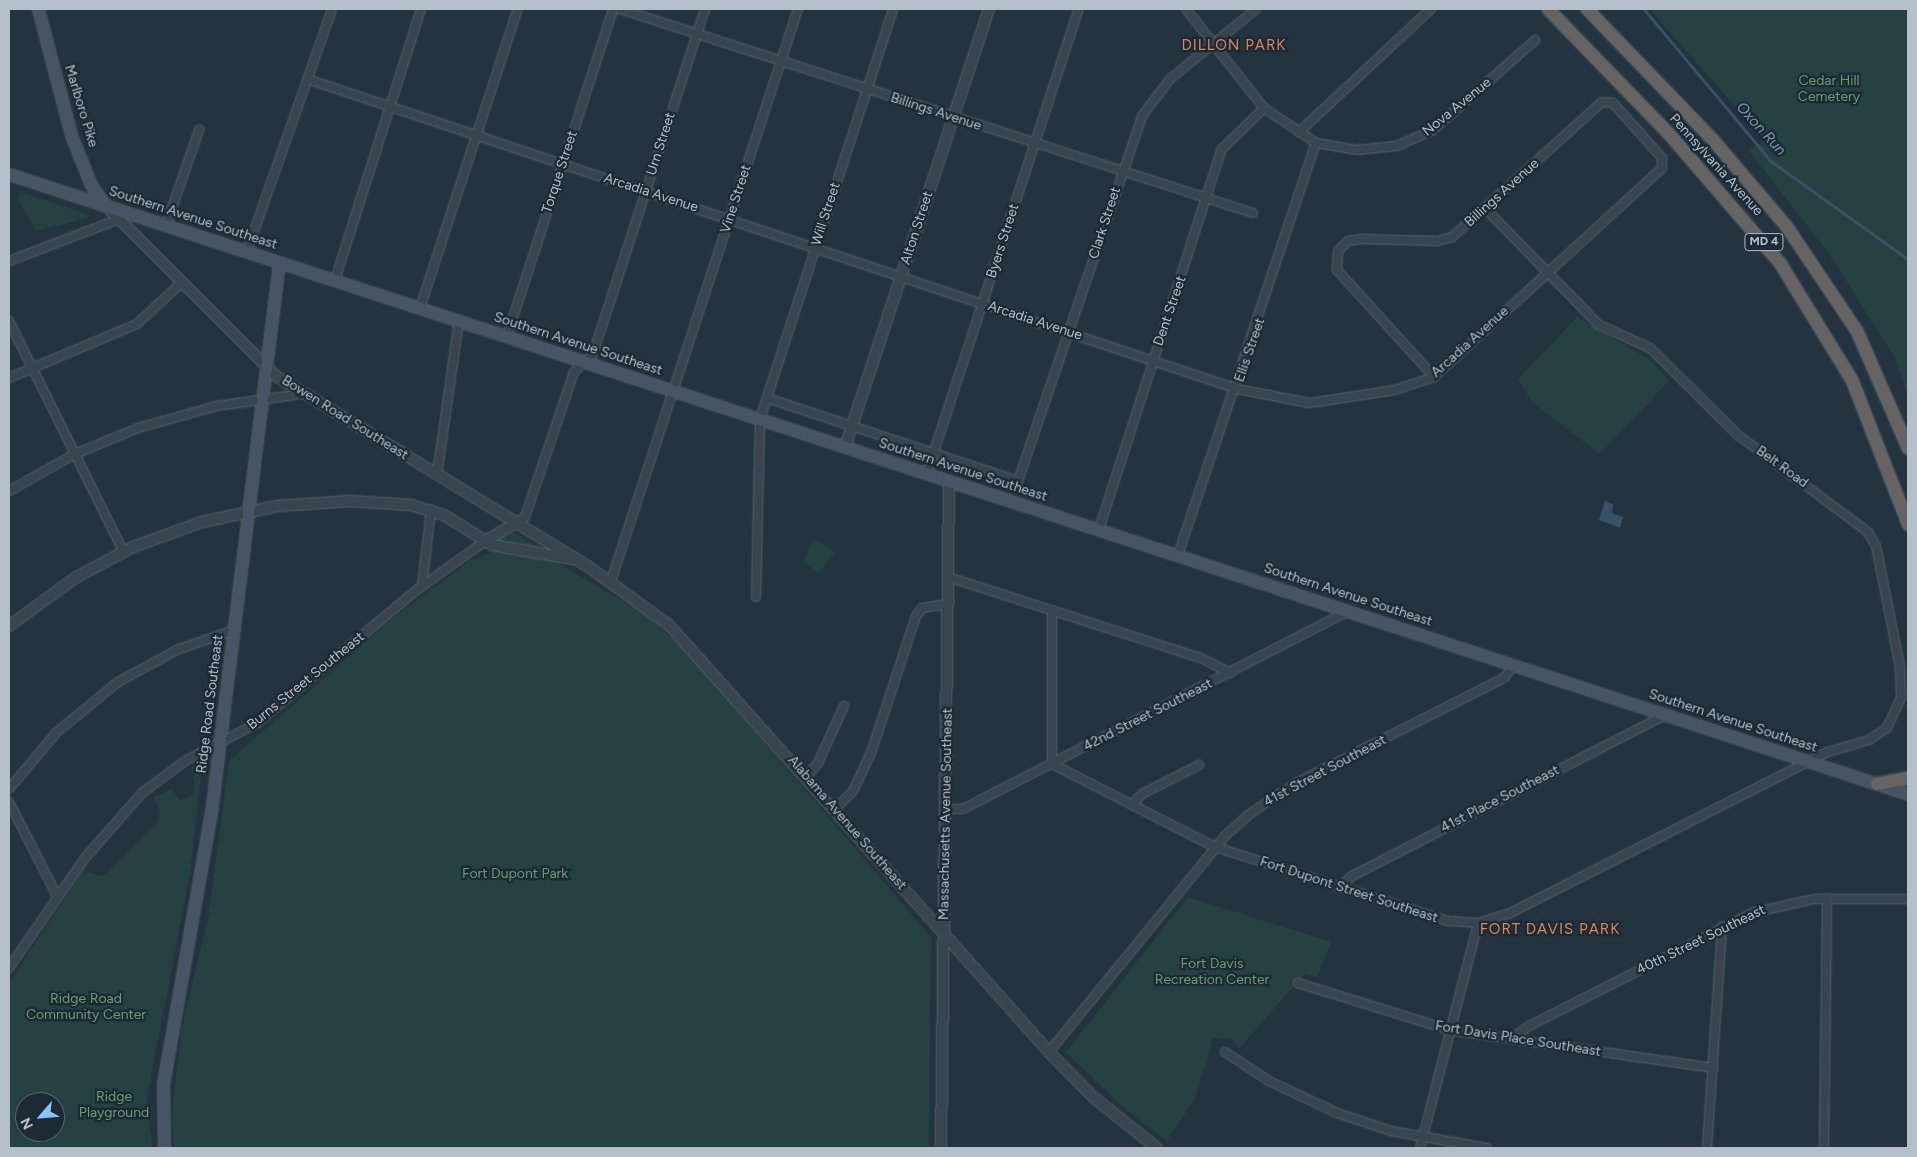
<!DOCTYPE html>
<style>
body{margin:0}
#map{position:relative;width:1917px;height:1157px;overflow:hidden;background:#243340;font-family:Figtree,sans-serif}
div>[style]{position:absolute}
.green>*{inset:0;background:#264141}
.water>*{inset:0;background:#375267}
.stream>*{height:2.5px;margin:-1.25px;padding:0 1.25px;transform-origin:1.25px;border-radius:1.25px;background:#375267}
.roads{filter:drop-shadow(0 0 1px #56626d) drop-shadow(0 0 1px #56626d)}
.minor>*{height:8px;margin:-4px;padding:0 4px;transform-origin:4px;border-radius:4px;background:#384550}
.tertiary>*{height:10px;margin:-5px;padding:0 5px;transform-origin:5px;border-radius:5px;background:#384550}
.secondary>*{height:11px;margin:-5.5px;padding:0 5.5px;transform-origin:5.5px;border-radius:5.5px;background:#465463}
.trunk>*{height:12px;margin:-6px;padding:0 6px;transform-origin:6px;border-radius:6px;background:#666462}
span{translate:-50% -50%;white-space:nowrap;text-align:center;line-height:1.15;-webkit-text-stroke:4.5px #1d2a35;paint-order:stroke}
.shield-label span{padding:1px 4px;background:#1d2a35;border:1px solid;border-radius:4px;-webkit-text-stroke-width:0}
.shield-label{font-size:12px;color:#b4bfca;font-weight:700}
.park-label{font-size:14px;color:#6a9c6f}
.street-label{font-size:14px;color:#b4bfca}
.neighbourhood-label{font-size:15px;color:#d98560;letter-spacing:1px}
.water-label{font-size:15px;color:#7395af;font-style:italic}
.frame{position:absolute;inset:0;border:10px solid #b4bfca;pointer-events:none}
.north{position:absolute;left:15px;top:1092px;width:50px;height:50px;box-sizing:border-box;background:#1d2a35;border:1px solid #596671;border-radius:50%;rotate:243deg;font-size:14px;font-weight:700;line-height:20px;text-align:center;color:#b4bfca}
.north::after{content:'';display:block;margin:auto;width:18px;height:22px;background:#87c3fc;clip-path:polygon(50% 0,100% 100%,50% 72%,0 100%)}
</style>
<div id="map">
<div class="green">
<div style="clip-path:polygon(1649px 9px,1908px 9px,1908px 397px,1895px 358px,1830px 255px,1749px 151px,1765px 140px)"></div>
<div style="clip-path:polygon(20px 192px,87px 214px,88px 218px,36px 231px,18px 199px)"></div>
<div style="clip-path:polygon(1577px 317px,1652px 361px,1669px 381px,1600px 454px,1532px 402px,1518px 379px)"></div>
<div style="clip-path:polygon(513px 533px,519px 535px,543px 550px,496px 541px)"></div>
<div style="clip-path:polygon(814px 538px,835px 552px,819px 573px,803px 562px)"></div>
<div style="clip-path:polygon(493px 551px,556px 562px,645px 614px,690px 655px,931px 937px,929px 1148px,174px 1148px,172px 1115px,181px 1032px,208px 918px,229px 761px,394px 617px,471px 560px)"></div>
<div style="clip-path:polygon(evenodd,202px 764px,190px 874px,147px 1097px,152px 1148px,9px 1148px,9px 983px,83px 871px,101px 876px,108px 872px,157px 824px,160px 812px,154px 797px,171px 789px,180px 800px,188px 798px,195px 791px,192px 767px,202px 764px,25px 1102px,55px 1102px,55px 1132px,25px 1132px,25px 1102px)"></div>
<div style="clip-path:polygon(1188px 897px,1331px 942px,1317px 977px,1304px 974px,1238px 1050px,1234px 1039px,1213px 1038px,1195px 1099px,1167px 1141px,1126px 1110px,1066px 1052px)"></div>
</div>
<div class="water">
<div style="clip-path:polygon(1605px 501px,1613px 504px,1612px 513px,1623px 517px,1620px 528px,1599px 520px)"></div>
</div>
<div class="stream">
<div style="left:1644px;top:9px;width:198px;rotate:50.1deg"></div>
<div style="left:1771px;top:161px;width:168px;rotate:35.6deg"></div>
</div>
<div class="roads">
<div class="minor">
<div style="left:620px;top:9px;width:665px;rotate:17.86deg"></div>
<div style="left:1186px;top:9px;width:126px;rotate:51.8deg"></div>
<div style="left:1264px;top:108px;width:63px;rotate:33.9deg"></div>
<div style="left:1316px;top:143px;width:42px;rotate:9.7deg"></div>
<div style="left:1357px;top:150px;width:40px;rotate:-5.7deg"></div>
<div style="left:1397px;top:146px;width:39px;rotate:-24deg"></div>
<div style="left:1433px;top:130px;width:136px;rotate:-41.4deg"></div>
<div style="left:307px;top:79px;width:980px;rotate:18.43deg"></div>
<div style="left:1237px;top:389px;width:74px;rotate:10.9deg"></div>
<div style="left:1310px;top:403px;width:86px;rotate:-8.7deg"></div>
<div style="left:1395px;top:390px;width:41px;rotate:-18.4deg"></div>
<div style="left:1434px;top:377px;width:309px;rotate:-42.5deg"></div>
<div style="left:1662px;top:168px;width:10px;rotate:-90deg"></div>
<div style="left:1662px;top:158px;width:74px;rotate:-131.7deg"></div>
<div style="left:1613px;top:103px;width:11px;rotate:-175deg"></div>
<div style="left:1602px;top:102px;width:202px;rotate:138deg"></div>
<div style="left:1452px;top:237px;width:16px;rotate:165deg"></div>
<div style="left:1437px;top:241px;width:76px;rotate:-178.5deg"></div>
<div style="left:1361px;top:239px;width:13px;rotate:171deg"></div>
<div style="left:1348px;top:241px;width:14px;rotate:135deg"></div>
<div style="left:1338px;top:251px;width:19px;rotate:93deg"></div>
<div style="left:1337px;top:270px;width:144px;rotate:47.8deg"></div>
<div style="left:1299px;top:132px;width:180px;rotate:-43deg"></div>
<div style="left:166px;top:225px;width:101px;rotate:-70.8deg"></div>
<div style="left:247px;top:251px;width:256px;rotate:-70.6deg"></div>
<div style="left:9px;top:261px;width:121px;rotate:-20.8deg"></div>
<div style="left:335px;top:280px;width:284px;rotate:-72.4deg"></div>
<div style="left:420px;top:308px;width:315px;rotate:-71.9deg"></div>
<div style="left:9px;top:321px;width:257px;rotate:63.6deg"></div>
<div style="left:507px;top:336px;width:344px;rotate:-72deg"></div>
<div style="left:9px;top:378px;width:139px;rotate:-22.9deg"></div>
<div style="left:137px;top:324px;width:60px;rotate:-43deg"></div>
<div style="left:767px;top:398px;width:264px;rotate:18.3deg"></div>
<div style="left:1018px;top:481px;width:385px;rotate:-71.2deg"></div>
<div style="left:1142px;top:116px;width:46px;rotate:-52.9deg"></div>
<div style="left:1170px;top:79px;width:111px;rotate:-39.1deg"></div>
<div style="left:927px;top:473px;width:488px;rotate:-71.9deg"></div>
<div style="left:437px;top:475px;width:157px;rotate:-81.9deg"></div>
<div style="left:9px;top:491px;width:76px;rotate:-29.3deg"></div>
<div style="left:75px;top:454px;width:68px;rotate:-22.4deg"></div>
<div style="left:138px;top:428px;width:82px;rotate:-15.6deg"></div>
<div style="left:217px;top:406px;width:86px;rotate:-8deg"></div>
<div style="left:515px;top:524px;width:12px;rotate:-35deg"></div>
<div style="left:525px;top:517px;width:153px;rotate:-71.3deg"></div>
<div style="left:574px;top:372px;width:26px;rotate:-43deg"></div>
<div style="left:593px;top:354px;width:363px;rotate:-72deg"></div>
<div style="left:1099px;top:529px;width:399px;rotate:-72.1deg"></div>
<div style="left:1222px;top:149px;width:59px;rotate:-44.3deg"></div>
<div style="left:1178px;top:555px;width:434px;rotate:-71.5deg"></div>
<div style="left:948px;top:577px;width:266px;rotate:17.8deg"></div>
<div style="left:1201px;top:658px;width:33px;rotate:27deg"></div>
<div style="left:611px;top:581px;width:602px;rotate:-71.9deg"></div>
<div style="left:422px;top:586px;width:77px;rotate:-83.2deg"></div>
<div style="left:756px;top:597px;width:178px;rotate:-88.7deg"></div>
<div style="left:760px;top:419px;width:431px;rotate:-72deg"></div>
<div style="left:1052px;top:610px;width:154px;rotate:90deg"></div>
<div style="left:1052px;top:764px;width:183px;rotate:27deg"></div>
<div style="left:1215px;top:847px;width:244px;rotate:17.6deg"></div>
<div style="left:1448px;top:921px;width:30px;rotate:4deg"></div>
<div style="left:1478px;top:923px;width:31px;rotate:-17deg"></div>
<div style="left:1508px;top:914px;width:359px;rotate:-26.9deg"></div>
<div style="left:1828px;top:752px;width:43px;rotate:-16.3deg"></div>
<div style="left:1869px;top:740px;width:22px;rotate:-34deg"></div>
<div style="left:1887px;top:728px;width:33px;rotate:-65deg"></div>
<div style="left:1901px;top:698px;width:31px;rotate:-92deg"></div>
<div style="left:1900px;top:667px;width:123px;rotate:-101.2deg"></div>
<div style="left:1876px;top:546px;width:16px;rotate:-120deg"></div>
<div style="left:1868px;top:532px;width:161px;rotate:-143.3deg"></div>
<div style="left:1739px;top:436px;width:125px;rotate:-135.3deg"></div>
<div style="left:1650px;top:348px;width:56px;rotate:-155.7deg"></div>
<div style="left:1599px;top:325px;width:163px;rotate:-134.3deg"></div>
<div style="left:806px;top:777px;width:18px;rotate:-49deg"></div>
<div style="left:818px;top:763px;width:63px;rotate:-65.5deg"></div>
<div style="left:9px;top:789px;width:75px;rotate:-49.9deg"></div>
<div style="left:57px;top:732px;width:79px;rotate:-39.3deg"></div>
<div style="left:118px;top:682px;width:67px;rotate:-28.5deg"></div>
<div style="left:177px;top:650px;width:60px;rotate:-19.3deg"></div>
<div style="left:9px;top:802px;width:106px;rotate:62.9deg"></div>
<div style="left:1132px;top:805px;width:15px;rotate:-48deg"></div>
<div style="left:1142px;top:794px;width:64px;rotate:-27deg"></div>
<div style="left:835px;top:809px;width:25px;rotate:-45deg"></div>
<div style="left:853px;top:791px;width:42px;rotate:-64.7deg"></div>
<div style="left:871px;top:753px;width:144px;rotate:-71.8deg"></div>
<div style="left:916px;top:616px;width:10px;rotate:-53deg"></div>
<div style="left:922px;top:608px;width:26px;rotate:-9deg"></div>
<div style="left:946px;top:809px;width:17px"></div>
<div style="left:963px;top:809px;width:433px;rotate:-27.2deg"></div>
<div style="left:1339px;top:888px;width:18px;rotate:-43deg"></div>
<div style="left:1352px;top:876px;width:352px;rotate:-27.2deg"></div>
<div style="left:9px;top:968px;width:134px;rotate:-55.4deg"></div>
<div style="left:85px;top:858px;width:86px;rotate:-48.8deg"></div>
<div style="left:142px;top:793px;width:54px;rotate:-36.7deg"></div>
<div style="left:185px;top:761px;width:81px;rotate:-27.8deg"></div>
<div style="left:257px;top:723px;width:209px;rotate:-39.8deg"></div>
<div style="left:418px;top:589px;width:85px;rotate:-35.4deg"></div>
<div style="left:1298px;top:983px;width:159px;rotate:17.2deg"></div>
<div style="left:1450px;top:1030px;width:266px;rotate:8.2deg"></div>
<div style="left:1511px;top:1039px;width:22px;rotate:-36deg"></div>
<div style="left:1529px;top:1026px;width:253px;rotate:-26.8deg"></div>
<div style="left:1755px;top:912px;width:60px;rotate:-12.4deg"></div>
<div style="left:1814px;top:899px;width:94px"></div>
<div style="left:1049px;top:1052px;width:279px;rotate:-50.8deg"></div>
<div style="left:1225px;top:836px;width:31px;rotate:-42deg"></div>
<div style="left:1248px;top:815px;width:58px;rotate:-33.7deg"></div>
<div style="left:1296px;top:783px;width:233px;rotate:-26.8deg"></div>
<div style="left:1504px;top:678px;width:16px;rotate:-52deg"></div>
<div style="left:1225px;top:1052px;width:53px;rotate:33.4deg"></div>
<div style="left:1269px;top:1081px;width:75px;rotate:25.2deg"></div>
<div style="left:1337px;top:1113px;width:57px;rotate:18.4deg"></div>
<div style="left:1391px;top:1131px;width:97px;rotate:10.1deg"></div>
<div style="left:1420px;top:1148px;width:232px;rotate:-75.5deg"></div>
<div style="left:1707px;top:1148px;width:222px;rotate:-86.1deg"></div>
<div style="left:1824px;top:1148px;width:250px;rotate:-89.3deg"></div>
</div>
<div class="tertiary">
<div style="left:107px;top:207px;width:239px;rotate:45deg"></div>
<div style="left:276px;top:376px;width:363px;rotate:31.4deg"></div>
<div style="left:586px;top:565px;width:102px;rotate:35.9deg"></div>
<div style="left:669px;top:625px;width:572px;rotate:48.33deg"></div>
<div style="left:1049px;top:1052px;width:63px;rotate:45.6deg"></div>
<div style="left:1093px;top:1097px;width:82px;rotate:38.6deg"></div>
<div style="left:845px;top:447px;width:461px;rotate:-71.8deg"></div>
<div style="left:487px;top:540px;width:32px;rotate:-30deg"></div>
<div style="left:9px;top:626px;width:82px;rotate:-36deg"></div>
<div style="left:75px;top:578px;width:66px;rotate:-28.1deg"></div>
<div style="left:133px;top:547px;width:73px;rotate:-19.9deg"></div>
<div style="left:202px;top:522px;width:77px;rotate:-12deg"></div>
<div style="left:277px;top:506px;width:73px;rotate:-3.9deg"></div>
<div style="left:350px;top:501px;width:61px;rotate:3.8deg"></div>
<div style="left:411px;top:505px;width:34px;rotate:17deg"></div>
<div style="left:444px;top:515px;width:57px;rotate:32deg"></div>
<div style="left:492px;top:545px;width:82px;rotate:9.8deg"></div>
<div style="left:941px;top:1148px;width:667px;rotate:-89.31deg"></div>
</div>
<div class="secondary">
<div style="left:38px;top:9px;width:130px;rotate:75.3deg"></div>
<div style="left:71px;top:135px;width:54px;rotate:68.2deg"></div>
<div style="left:91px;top:185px;width:27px;rotate:54deg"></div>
<div style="left:9px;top:174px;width:1998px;rotate:18.08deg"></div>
<div style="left:164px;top:1148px;width:64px;rotate:-90.9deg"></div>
<div style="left:163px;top:1084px;width:275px;rotate:-80deg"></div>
<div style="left:211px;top:813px;width:555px;rotate:-82.96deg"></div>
</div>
<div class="trunk">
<div style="left:1548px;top:9px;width:174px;rotate:45.9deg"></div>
<div style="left:1669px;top:134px;width:170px;rotate:49.3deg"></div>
<div style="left:1780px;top:263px;width:137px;rotate:58.4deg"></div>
<div style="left:1852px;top:380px;width:155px;rotate:68.7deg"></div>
<div style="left:1587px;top:9px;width:182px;rotate:46.1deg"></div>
<div style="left:1713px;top:140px;width:114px;rotate:49.6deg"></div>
<div style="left:1787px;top:227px;width:125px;rotate:56.1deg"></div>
<div style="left:1857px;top:331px;width:128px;rotate:66.4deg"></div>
<div style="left:1877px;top:784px;width:32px;rotate:-11deg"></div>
</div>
</div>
<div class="shield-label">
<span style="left:1764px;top:242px">MD 4</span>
</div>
<div class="park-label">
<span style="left:1829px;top:89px">Cedar Hill<br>Cemetery</span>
<span style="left:515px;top:874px">Fort Dupont Park</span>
<span style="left:1212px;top:972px">Fort Davis<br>Recreation Center</span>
<span style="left:86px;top:1007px">Ridge Road<br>Community Center</span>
<span style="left:114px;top:1105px">Ridge<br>Playground</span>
</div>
<div class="street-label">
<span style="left:81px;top:106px;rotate:73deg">Marlboro Pike</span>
<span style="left:1457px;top:107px;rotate:-39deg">Nova Avenue</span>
<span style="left:936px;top:112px;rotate:18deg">Billings Avenue</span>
<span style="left:661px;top:144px;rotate:-72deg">Urn Street</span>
<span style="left:1716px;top:165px;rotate:48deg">Pennsylvania Avenue</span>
<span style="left:560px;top:172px;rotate:-72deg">Torque Street</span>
<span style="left:651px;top:193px;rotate:18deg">Arcadia Avenue</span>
<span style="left:1502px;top:193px;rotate:-42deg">Billings Avenue</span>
<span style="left:736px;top:199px;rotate:-72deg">Vine Street</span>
<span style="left:826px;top:214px;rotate:-72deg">Will Street</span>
<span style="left:193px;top:218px;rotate:18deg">Southern Avenue Southeast</span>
<span style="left:1105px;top:223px;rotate:-72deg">Clark Street</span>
<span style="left:917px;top:228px;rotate:-72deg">Alton Street</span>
<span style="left:1003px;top:241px;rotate:-72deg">Byers Street</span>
<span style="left:1170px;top:311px;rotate:-71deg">Dent Street</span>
<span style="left:1035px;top:321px;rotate:18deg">Arcadia Avenue</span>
<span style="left:1470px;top:342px;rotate:-42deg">Arcadia Avenue</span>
<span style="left:578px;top:344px;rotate:18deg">Southern Avenue Southeast</span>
<span style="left:1250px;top:350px;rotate:-71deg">Ellis Street</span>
<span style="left:345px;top:418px;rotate:32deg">Bowen Road Southeast</span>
<span style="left:1782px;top:467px;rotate:36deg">Belt Road</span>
<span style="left:963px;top:470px;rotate:18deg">Southern Avenue Southeast</span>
<span style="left:1348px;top:595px;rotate:18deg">Southern Avenue Southeast</span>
<span style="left:306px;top:681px;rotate:-39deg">Burns Street Southeast</span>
<span style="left:210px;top:704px;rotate:-83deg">Ridge Road Southeast</span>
<span style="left:1148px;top:715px;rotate:-27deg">42nd Street Southeast</span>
<span style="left:1733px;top:721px;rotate:18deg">Southern Avenue Southeast</span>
<span style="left:1325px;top:771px;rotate:-28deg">41st Street Southeast</span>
<span style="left:1500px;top:799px;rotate:-27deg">41st Place Southeast</span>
<span style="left:946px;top:814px;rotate:-89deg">Massachusetts Avenue Southeast</span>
<span style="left:847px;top:823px;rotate:49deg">Alabama Avenue Southeast</span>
<span style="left:1349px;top:890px;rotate:18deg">Fort Dupont Street Southeast</span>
<span style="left:1701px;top:940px;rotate:-26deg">40th Street Southeast</span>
<span style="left:1518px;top:1039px;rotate:9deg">Fort Davis Place Southeast</span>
</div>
<div class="neighbourhood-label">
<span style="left:1234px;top:46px">DILLON PARK</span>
<span style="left:1550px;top:930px">FORT DAVIS PARK</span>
</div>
<div class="water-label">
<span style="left:1761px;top:129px;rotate:48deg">Oxon Run</span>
</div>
<div class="frame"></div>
<div class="north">N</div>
</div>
